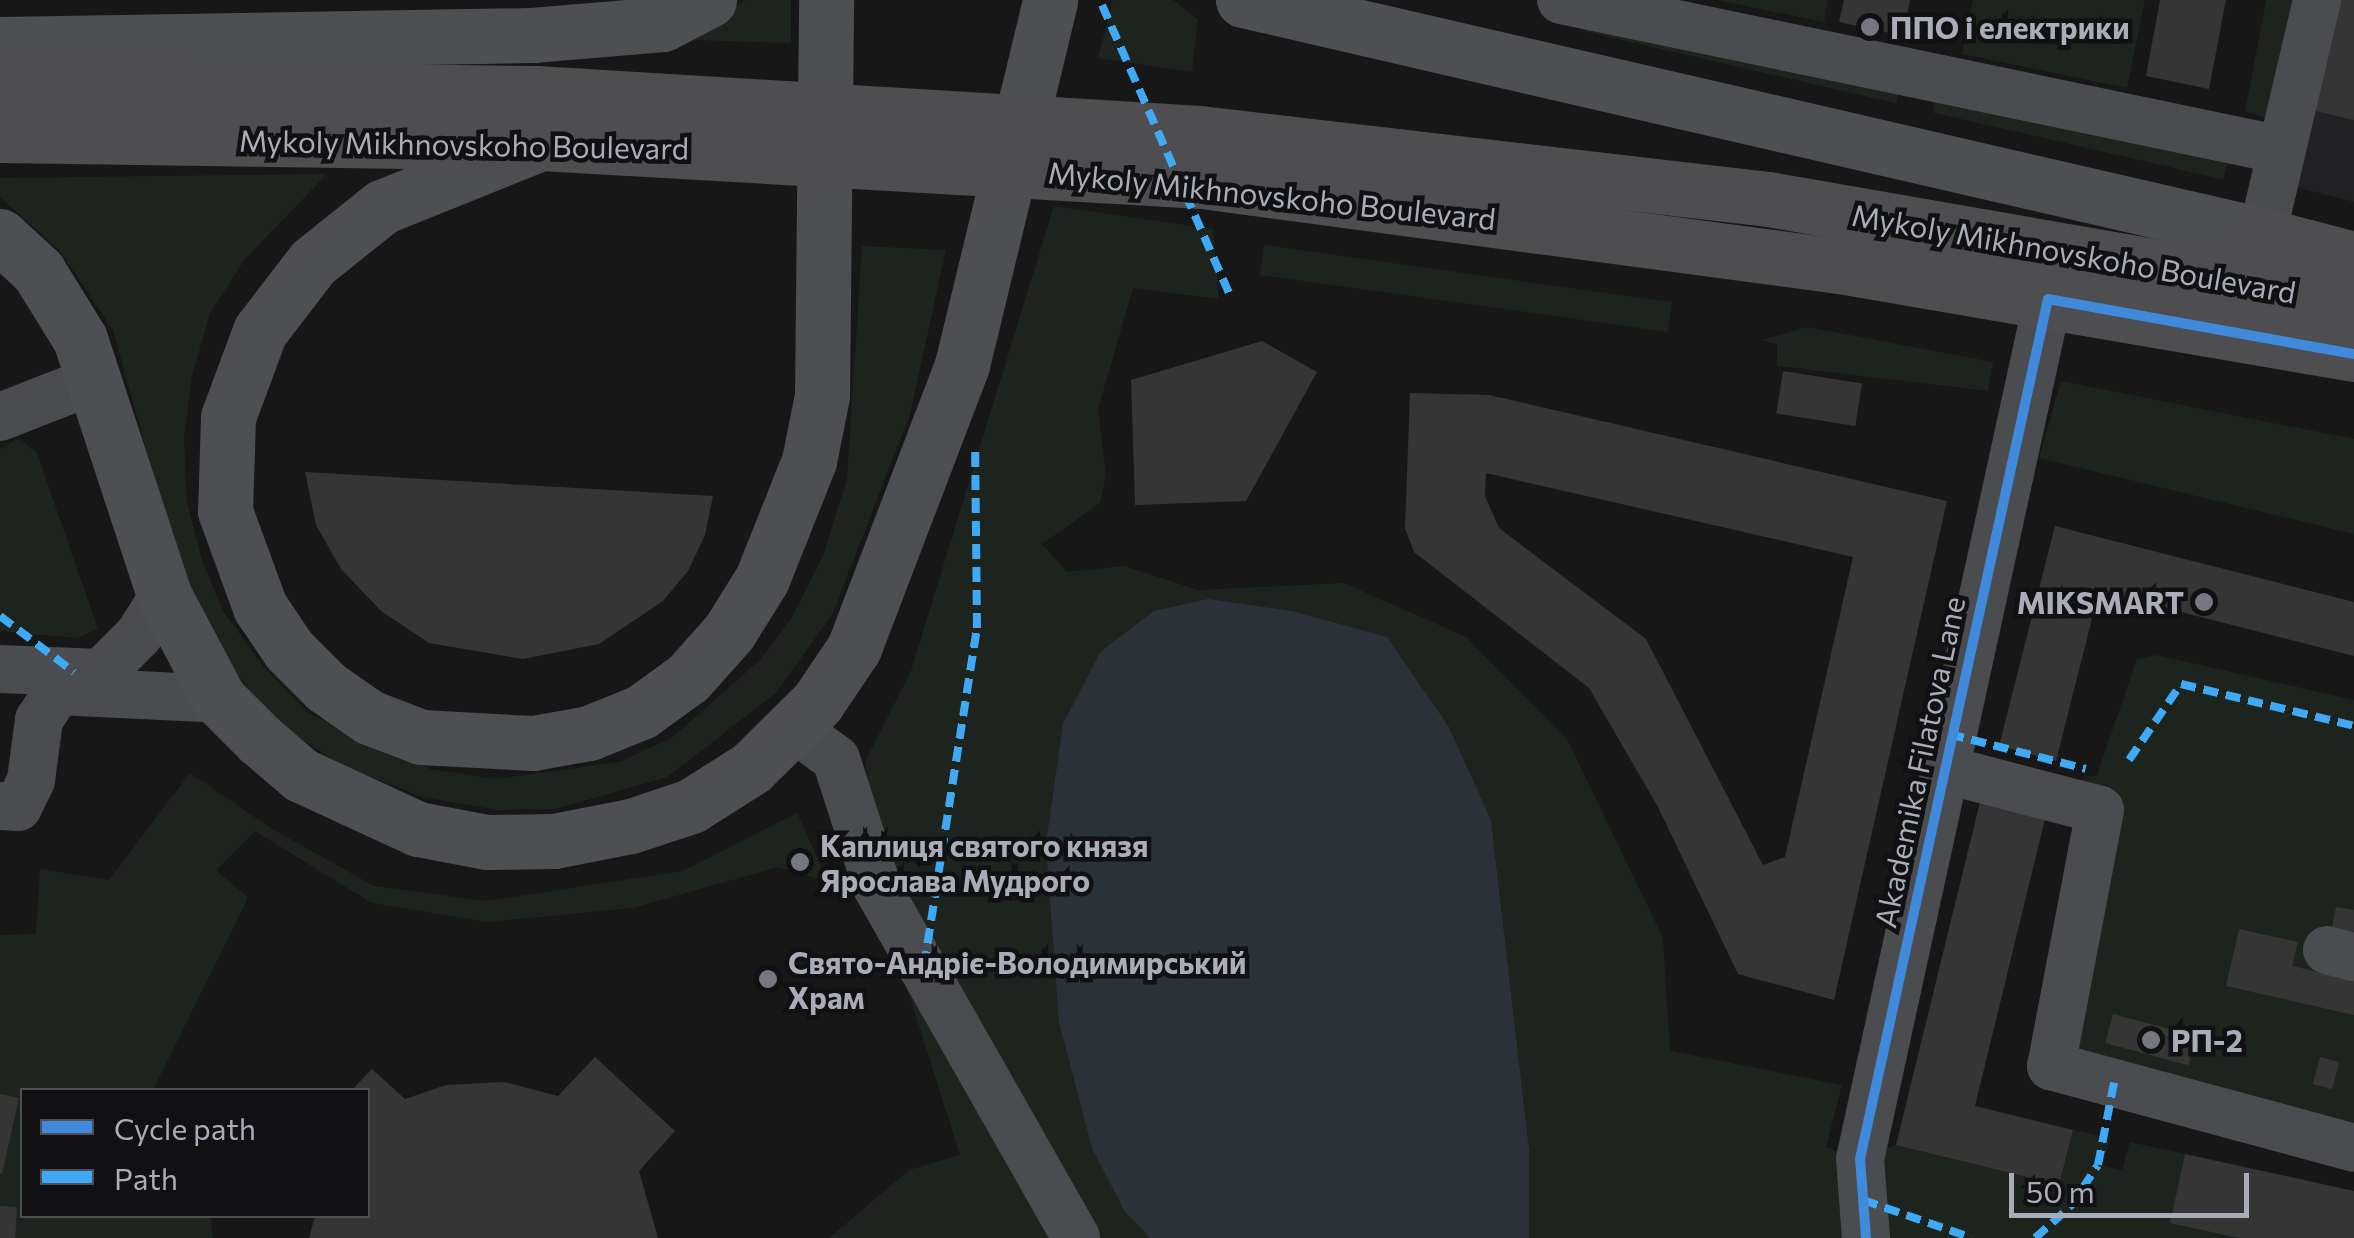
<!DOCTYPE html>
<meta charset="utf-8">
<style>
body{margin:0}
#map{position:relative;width:2354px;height:1238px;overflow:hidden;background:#171717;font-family:Commissioner,sans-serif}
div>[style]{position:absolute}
.built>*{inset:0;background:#212123}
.green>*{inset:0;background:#1d241e;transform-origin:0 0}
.water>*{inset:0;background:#2a3239}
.building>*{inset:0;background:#353536;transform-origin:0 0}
.minor>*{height:48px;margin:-24px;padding:0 24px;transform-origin:24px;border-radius:24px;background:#4b4c50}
.major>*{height:55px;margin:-27.5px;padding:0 27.5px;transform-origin:27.5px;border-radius:27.5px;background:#4d4f52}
.highway>*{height:55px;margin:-27.5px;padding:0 27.5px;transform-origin:27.5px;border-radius:27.5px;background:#4e4e51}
.highway-bridge>*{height:55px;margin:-27.5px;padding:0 27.5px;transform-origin:27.5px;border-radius:27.5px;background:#4e4e51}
.quiet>*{height:8px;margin-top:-4px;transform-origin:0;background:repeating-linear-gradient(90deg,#3fa9f5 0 15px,transparent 0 23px)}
.cycleway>*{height:10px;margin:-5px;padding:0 5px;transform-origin:5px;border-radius:5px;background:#408adc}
.dots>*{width:28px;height:28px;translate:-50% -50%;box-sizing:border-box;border:5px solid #111113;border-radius:50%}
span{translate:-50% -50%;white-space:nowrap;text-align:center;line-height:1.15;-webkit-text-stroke:9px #111113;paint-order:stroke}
.poi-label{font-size:30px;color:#a8adb8;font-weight:700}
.left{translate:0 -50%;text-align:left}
.right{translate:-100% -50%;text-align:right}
.street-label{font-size:30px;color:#a8adb8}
.legend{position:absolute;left:20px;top:1088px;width:350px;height:130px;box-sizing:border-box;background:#111113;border:2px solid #4d4f55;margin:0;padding:12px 18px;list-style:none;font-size:30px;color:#a8adb8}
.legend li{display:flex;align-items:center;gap:20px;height:50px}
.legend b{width:50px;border:2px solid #4d4f55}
.scale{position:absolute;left:2009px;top:1173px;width:240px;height:45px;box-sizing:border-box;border:5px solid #a8adb8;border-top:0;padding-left:12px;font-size:30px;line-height:35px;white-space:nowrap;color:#a8adb8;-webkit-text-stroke:8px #111113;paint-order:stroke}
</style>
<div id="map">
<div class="built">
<div style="clip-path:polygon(2354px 0,2354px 202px,2284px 184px)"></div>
</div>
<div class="green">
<div style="clip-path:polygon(745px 0,791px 0,791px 43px,692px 40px)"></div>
<div style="clip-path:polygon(1113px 0,1173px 0,1198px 19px,1192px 72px,1098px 58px)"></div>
<div style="clip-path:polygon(1717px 0,1828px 0,1824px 22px)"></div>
<div style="clip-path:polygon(1973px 0,2145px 0,2127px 88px,1962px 54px)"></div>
<div style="clip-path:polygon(2266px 0,2306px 0,2278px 121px,2245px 112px)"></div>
<div style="left:1590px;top:11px;width:319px;height:21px;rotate:13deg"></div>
<div style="left:1938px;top:90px;width:298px;height:23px;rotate:13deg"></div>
<div style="clip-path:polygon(327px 174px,245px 259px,210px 313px,192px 376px,184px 438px,187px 502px,202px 560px,223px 611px,263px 666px,308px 713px,430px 769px,495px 779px,619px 762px,673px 737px,761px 659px,792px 617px,823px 556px,847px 479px,862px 246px,946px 250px,910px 414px,833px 613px,776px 693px,667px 777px,556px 809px,498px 810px,423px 797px,343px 766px,279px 724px,223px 658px,186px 592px,113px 330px,59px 250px,0 197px,0 178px)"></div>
<div style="clip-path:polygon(1054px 206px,1213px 229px,1219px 299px,1133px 288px,1098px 409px,1106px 475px,1100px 503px,1042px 544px,1067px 572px,1124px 566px,1198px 590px,1344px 583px,1466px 637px,1567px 739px,1663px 938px,1670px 1051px,1842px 1085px,1826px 1147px,1860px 1159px,1896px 1145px,2059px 1185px,2073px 1130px,2110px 1138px,2103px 1166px,2122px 1170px,2130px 1142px,2185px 1154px,2170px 1223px,2238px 1238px,1529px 1238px,1529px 1149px,1491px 820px,1449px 727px,1387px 637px,1125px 1212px,1150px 1238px,829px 1238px,909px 1170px,960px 1155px,898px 960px,865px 762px,911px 671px)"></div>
<div style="left:1264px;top:245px;width:412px;height:30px;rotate:8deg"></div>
<div style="clip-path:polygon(1807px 327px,1993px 362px,1988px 391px,1777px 366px,1777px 344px,1762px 340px)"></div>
<div style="clip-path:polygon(2061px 381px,2354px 439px,2354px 534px,2039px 458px)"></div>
<div style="clip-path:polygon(19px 438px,37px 453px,98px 629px,77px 638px,0 631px,0 449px)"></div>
<div style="clip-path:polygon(2156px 655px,2354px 700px,2354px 1137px,2080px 1057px,2071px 1032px,2112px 815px,2041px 791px,2097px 775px,2137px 659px)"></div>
<div style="clip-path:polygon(190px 773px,272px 829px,374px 886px,486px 901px,683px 871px,797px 813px,828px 881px,778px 867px,633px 908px,487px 922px,372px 903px,255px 831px,216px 870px,248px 898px,153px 1090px,22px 1090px,22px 1216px,210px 1216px,213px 1238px,0 1238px,0 935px,36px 934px,40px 869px,109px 880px)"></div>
</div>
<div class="water">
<div style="clip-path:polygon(1208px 599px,1292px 611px,1387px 637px,1449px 727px,1491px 820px,1529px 1149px,1529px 1238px,1150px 1238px,1125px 1212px,1092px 1148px,1059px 1022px,1046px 844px,1063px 724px,1101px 651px,1154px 611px)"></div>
</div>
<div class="building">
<div style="clip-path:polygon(1844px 0,1910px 0,1903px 36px,1839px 22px)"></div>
<div style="clip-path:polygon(2160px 0,2226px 0,2209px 89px,2146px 76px)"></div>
<div style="clip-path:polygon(2334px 0,2354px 0,2354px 120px,2308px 109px)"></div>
<div style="clip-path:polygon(1262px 341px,1317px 372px,1246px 501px,1135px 505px,1131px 380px)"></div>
<div style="left:1783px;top:371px;width:80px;height:43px;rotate:9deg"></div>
<div style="clip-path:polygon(evenodd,1410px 393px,1489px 395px,1947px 501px,1834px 1000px,1738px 974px,1658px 807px,1589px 688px,1414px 552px,1405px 528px,1410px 393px,1486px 473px,1853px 557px,1785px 857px,1763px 865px,1646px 639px,1499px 528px,1485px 496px,1486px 473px)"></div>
<div style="clip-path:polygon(305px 472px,713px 496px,705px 535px,688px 571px,663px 601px,599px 644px,523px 659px,429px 643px,381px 611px,341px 569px,316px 525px)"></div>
<div style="clip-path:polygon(2055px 526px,2354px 602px,2354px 656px,2099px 591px,2056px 761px,1999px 746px)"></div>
<div style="clip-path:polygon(1980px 802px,2045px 819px,1975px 1106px,2073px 1130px,2059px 1185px,1896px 1145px)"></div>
<div style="clip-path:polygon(2336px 907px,2354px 910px,2354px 938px,2331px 934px)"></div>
<div style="clip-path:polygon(2239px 929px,2298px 942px,2292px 966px,2354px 980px,2354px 1015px,2226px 986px)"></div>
<div style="left:2113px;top:1014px;width:86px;height:30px;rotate:15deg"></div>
<div style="clip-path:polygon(595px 1057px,675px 1131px,639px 1171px,658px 1238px,309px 1238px,315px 1216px,368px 1216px,368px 1090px,352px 1090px,372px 1069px,405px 1099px,446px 1085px,504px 1082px,558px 1096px)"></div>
<div style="left:2320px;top:1057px;width:20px;height:28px;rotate:15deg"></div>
<div style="clip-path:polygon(0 1094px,19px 1098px,2px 1174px,0 1174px)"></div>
<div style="clip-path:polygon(2185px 1154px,2354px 1191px,2354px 1238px,2238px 1238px,2170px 1223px)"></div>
<div style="left:0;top:1206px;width:17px;height:32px;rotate:3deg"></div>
</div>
<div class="minor">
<div style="left:1561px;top:0;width:736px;rotate:11.75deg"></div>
<div style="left:2262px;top:235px;width:241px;rotate:-76.8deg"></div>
<div style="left:0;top:417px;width:99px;rotate:-21.4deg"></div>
<div style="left:0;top:669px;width:101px;rotate:2.3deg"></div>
<div style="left:101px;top:673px;width:54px;rotate:-45deg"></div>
<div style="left:139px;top:635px;width:47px;rotate:-58deg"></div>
<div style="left:794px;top:728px;width:52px;rotate:36.4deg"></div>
<div style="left:836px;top:759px;width:137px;rotate:72.1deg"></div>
<div style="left:878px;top:889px;width:401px;rotate:60.4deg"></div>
<div style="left:1943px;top:769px;width:162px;rotate:14.6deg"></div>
<div style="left:2100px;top:810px;width:261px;rotate:100.8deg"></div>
<div style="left:2051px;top:1066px;width:314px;rotate:15.1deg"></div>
<div style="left:0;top:806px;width:18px;rotate:3deg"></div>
<div style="left:18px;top:807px;width:30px;rotate:-64deg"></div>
<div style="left:31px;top:780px;width:61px;rotate:-82.4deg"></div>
<div style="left:39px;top:720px;width:35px;rotate:-57deg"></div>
<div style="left:58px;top:691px;width:161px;rotate:2.8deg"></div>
<div style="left:2327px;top:950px;width:28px;rotate:15deg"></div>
<div style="left:1866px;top:1238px;width:79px;rotate:-94.3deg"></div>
<div style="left:1860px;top:1159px;width:880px;rotate:-77.67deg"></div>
</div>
<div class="major">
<div style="left:1243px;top:0;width:1046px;rotate:12.99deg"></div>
<div style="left:0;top:44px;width:532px;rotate:-0.97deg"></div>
<div style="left:532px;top:35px;width:131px;rotate:-4.8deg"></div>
<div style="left:663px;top:24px;width:52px;rotate:-27.6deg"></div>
<div style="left:541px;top:143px;width:171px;rotate:158.1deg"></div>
<div style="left:382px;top:207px;width:88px;rotate:141.4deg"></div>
<div style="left:313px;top:262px;width:87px;rotate:127.5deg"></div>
<div style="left:260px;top:331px;width:92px;rotate:110.4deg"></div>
<div style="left:228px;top:417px;width:94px;rotate:91.8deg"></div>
<div style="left:225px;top:511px;width:102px;rotate:70deg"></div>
<div style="left:260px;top:607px;width:52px;rotate:56deg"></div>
<div style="left:289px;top:650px;width:52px;rotate:45deg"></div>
<div style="left:326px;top:687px;width:52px;rotate:34.9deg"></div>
<div style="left:369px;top:717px;width:56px;rotate:21deg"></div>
<div style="left:421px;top:737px;width:112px;rotate:3.1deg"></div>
<div style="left:533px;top:743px;width:57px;rotate:-10.1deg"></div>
<div style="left:589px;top:733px;width:56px;rotate:-22deg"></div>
<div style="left:641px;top:712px;width:58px;rotate:-35.9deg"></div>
<div style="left:688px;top:678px;width:62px;rotate:-48.3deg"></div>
<div style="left:729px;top:632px;width:62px;rotate:-58.1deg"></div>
<div style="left:762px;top:579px;width:127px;rotate:-68.3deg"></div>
<div style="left:809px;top:461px;width:66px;rotate:-78.7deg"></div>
<div style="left:822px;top:396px;width:396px;rotate:-89.4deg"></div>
<div style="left:0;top:236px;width:52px;rotate:42.6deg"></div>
<div style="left:38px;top:271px;width:80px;rotate:58.3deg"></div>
<div style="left:80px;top:339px;width:269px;rotate:71.8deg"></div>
<div style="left:164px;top:595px;width:118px;rotate:62.1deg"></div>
<div style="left:219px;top:699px;width:58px;rotate:45deg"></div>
<div style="left:260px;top:740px;width:54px;rotate:40.5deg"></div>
<div style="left:301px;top:775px;width:129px;rotate:24.8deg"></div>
<div style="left:418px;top:829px;width:70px;rotate:10.7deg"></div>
<div style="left:487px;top:842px;width:67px;rotate:-0.9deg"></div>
<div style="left:554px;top:841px;width:78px;rotate:-11deg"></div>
<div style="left:631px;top:826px;width:63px;rotate:-18.4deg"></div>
<div style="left:691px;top:806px;width:71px;rotate:-32.3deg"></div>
<div style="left:751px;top:768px;width:93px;rotate:-44.6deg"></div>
<div style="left:817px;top:703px;width:66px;rotate:-56.1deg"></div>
<div style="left:854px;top:648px;width:303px;rotate:-69.1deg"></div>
<div style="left:962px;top:365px;width:375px;rotate:-76.4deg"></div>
</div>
<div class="highway">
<div style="left:1200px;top:133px;width:572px;rotate:6.63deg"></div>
<div style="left:1768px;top:199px;width:595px;rotate:9.87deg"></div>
<div style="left:0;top:135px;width:541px;rotate:0.85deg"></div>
<div style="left:1202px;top:181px;width:643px;rotate:7.6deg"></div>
<div style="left:1839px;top:266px;width:522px;rotate:9.7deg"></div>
<div style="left:2262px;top:235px;width:95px;rotate:14.6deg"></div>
</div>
<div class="highway-bridge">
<div style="left:0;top:86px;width:536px;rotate:0.75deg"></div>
<div style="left:536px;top:93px;width:665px;rotate:3.45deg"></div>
<div style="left:541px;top:143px;width:662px;rotate:3.29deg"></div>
</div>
<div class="quiet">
<div style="left:1102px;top:5px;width:317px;rotate:66.2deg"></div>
<div style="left:0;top:616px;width:93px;rotate:37.1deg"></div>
<div style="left:1949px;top:734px;width:141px;rotate:14.3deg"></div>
<div style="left:2129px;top:760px;width:92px;rotate:-55.6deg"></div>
<div style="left:2181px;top:684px;width:178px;rotate:13.6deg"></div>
<div style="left:924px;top:966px;width:342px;rotate:-81.1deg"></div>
<div style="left:977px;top:628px;width:183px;rotate:-90.6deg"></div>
<div style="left:1863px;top:1200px;width:115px;rotate:19.2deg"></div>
<div style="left:2035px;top:1238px;width:47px;rotate:-41.5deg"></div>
<div style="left:2070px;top:1207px;width:50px;rotate:-56.3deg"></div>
<div style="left:2098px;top:1165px;width:84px;rotate:-79deg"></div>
</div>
<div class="cycleway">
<div style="left:1866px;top:1238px;width:79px;rotate:-94.3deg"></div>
<div style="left:1860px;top:1159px;width:880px;rotate:-77.67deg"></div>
<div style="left:2048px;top:299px;width:311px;rotate:10.2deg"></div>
</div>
<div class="dots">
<div style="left:1870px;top:27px;background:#757880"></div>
<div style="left:2204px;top:602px;background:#757880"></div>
<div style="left:800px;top:862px;background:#757880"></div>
<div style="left:768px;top:979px;background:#757880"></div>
<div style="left:2151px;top:1040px;background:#757880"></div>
</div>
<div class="poi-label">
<span class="left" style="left:1890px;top:27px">ППО і електрики</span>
<span class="right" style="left:2184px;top:602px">MIKSMART</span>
<span class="left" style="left:820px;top:862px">Каплиця святого князя<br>Ярослава Мудрого</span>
<span class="left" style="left:788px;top:979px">Свято-Андріє-Володимирський<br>Храм</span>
<span class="left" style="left:2171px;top:1040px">РП-2</span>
</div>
<div class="street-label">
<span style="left:464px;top:144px;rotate:1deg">Mykoly Mikhnovskoho Boulevard</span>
<span style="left:1272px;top:195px;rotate:6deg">Mykoly Mikhnovskoho Boulevard</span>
<span style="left:2074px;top:253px;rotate:10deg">Mykoly Mikhnovskoho Boulevard</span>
<span style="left:1919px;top:762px;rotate:-78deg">Akademika Filatova Lane</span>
</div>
<ul class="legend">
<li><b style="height:12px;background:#408adc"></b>Cycle path</li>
<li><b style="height:12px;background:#3fa9f5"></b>Path</li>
</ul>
<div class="scale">50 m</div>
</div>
